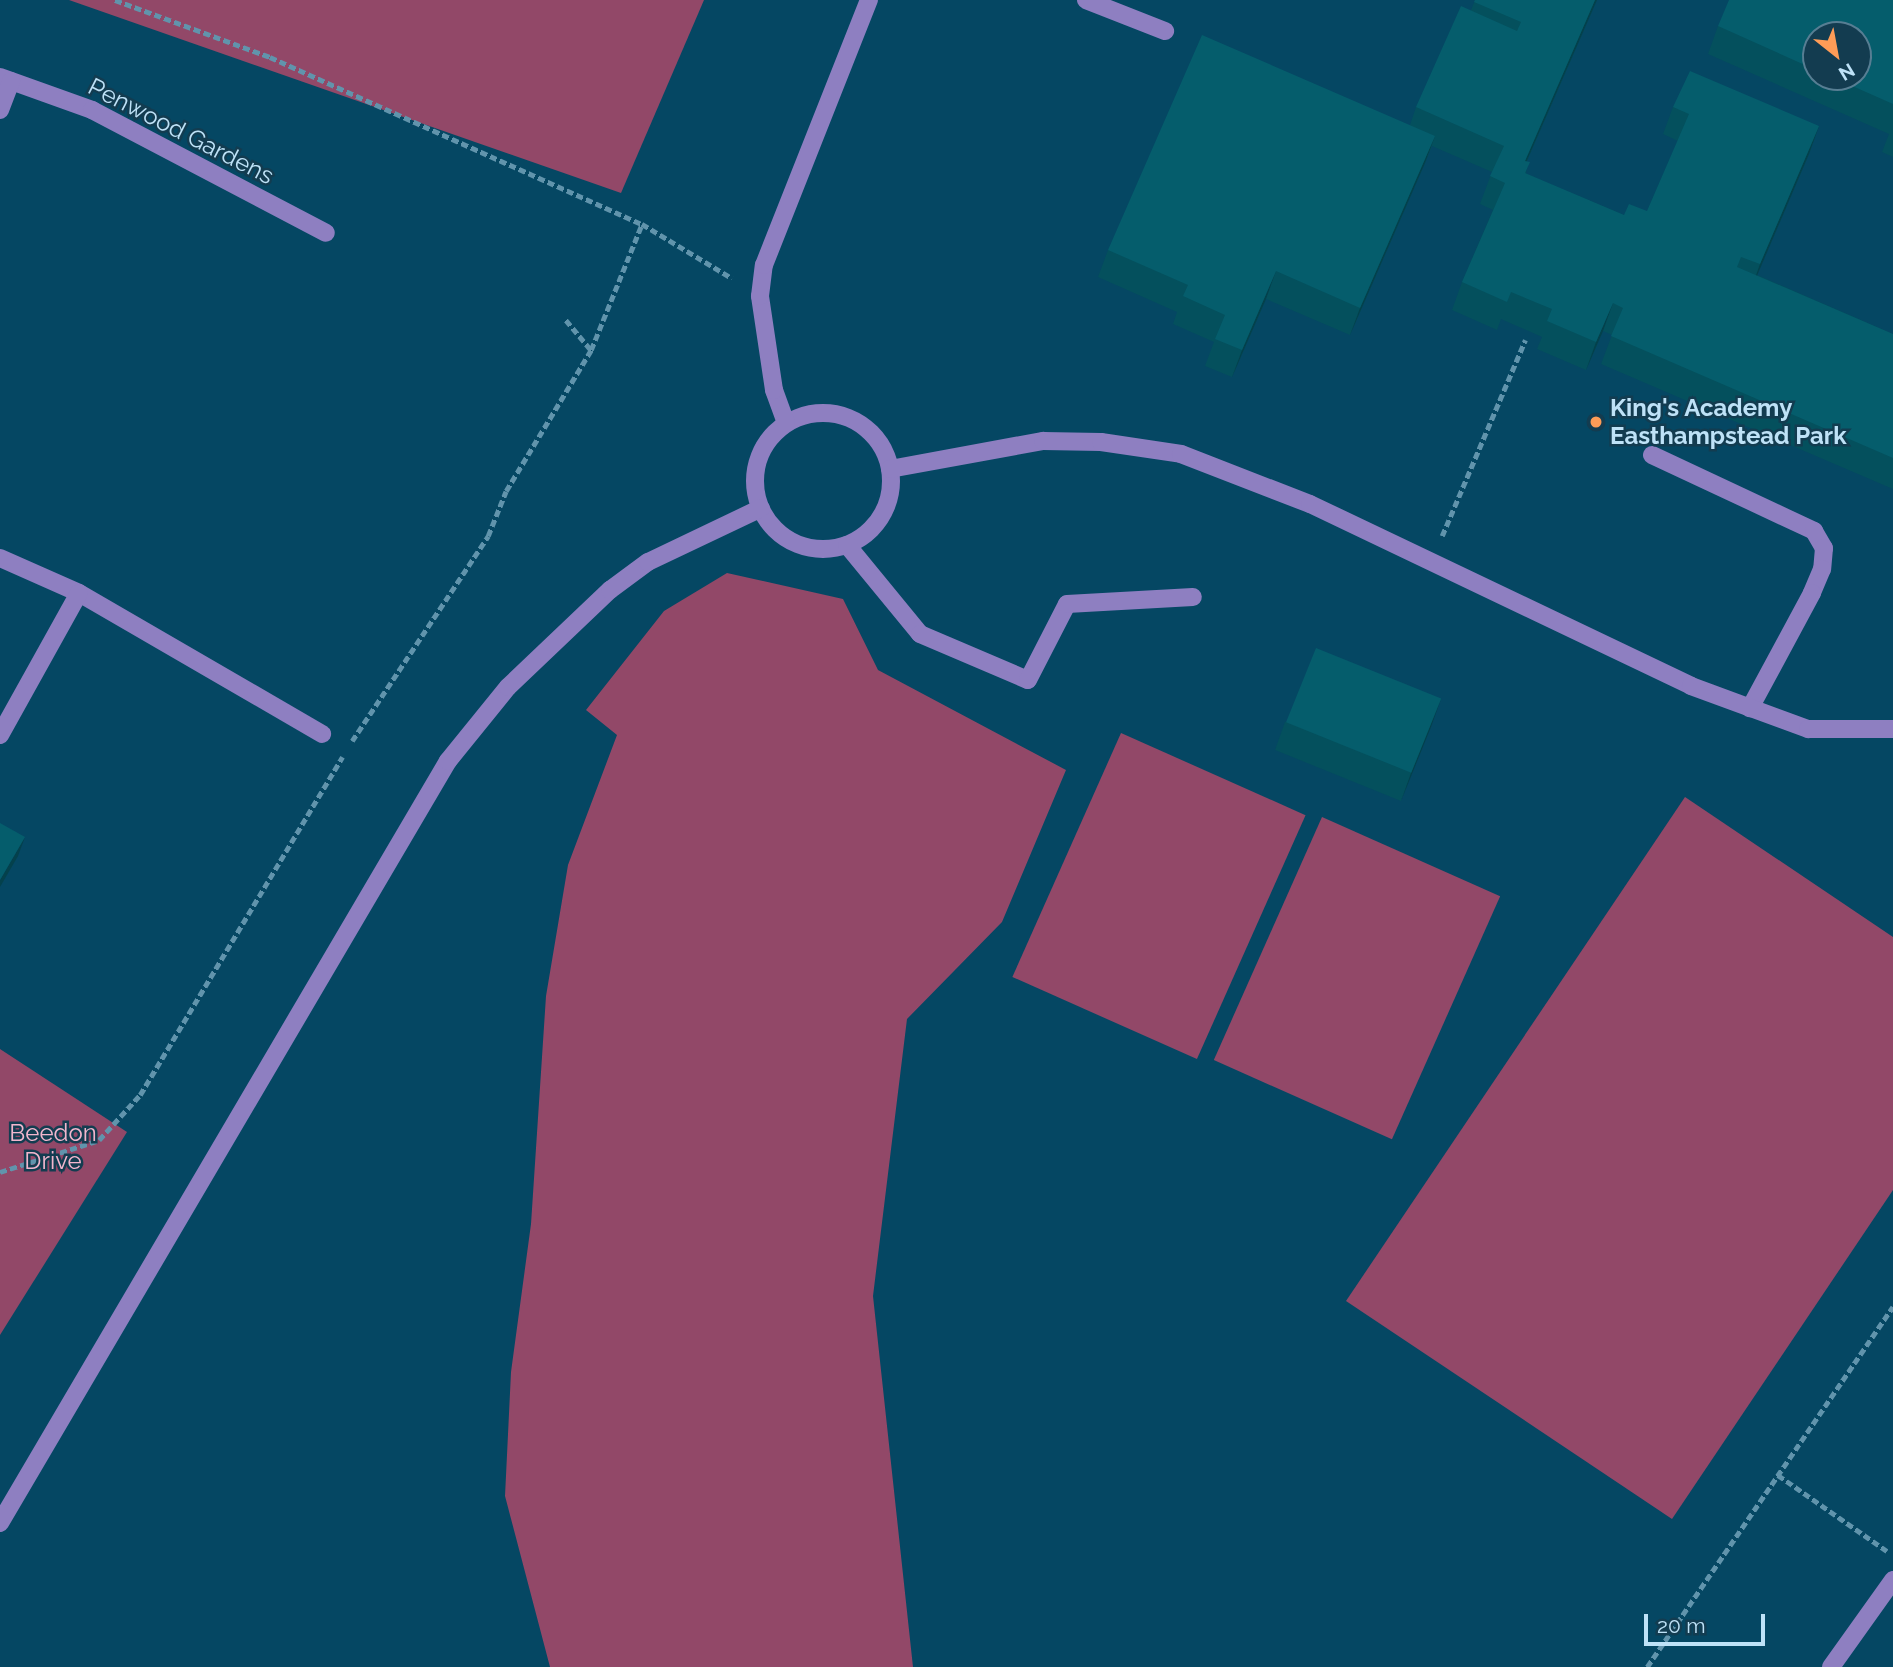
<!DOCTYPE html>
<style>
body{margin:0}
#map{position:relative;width:1893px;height:1667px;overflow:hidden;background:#054763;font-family:Raleway,sans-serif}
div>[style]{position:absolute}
.green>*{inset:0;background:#924868;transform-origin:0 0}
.path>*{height:4.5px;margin-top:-2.25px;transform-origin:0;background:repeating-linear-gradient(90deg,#6194ac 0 7px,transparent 0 10.5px)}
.minor>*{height:18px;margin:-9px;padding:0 9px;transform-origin:9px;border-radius:9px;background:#8e7fc1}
.minor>.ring{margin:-9px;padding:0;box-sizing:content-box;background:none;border:18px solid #8e7fc1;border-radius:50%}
.wall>*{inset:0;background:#04505d}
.shaded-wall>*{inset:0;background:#04414c}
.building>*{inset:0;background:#055d6c;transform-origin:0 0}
.dots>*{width:19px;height:19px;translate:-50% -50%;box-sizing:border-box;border:4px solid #133c50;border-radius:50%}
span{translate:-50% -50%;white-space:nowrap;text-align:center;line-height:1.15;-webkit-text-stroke:5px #133c50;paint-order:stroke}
.street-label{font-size:24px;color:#bee2f7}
.poi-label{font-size:24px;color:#bee2f7;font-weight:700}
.left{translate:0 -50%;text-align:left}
.park-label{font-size:24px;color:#f2b6cd}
.north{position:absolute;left:1802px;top:21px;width:70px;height:70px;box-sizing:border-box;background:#133c50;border:2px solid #577e93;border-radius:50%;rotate:149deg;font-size:19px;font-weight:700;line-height:28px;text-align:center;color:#bee2f7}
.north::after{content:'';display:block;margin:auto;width:24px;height:32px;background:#fe9c57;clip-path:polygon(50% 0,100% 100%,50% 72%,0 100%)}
.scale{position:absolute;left:1644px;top:1614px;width:121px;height:32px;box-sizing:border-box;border:4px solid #bee2f7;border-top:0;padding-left:9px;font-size:21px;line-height:24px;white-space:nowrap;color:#bee2f7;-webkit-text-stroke:5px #133c50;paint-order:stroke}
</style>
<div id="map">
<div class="green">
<div style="clip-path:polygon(69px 0,704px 0,621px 193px)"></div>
<div style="clip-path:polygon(727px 573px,843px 599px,878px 670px,1066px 770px,1002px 922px,907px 1019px,873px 1296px,913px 1667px,550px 1667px,505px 1496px,511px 1372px,531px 1224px,546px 996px,568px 865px,617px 735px,586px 710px,664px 611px)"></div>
<div style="left:1121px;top:733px;width:202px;height:267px;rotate:24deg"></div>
<div style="clip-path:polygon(1685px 797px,1893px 937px,1893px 1190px,1672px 1519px,1346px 1301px)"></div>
<div style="left:1322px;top:817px;width:195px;height:266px;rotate:24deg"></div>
<div style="clip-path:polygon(0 1049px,127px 1132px,0 1335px)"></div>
</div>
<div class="path">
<div style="left:115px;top:0;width:165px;rotate:20.2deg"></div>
<div style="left:270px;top:57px;width:408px;rotate:24.2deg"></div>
<div style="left:642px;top:224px;width:105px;rotate:31deg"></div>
<div style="left:566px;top:320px;width:39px;rotate:50deg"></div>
<div style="left:1442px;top:536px;width:213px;rotate:-67deg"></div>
<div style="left:352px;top:741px;width:246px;rotate:-56.4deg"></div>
<div style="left:488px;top:536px;width:48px;rotate:-68.2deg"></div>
<div style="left:506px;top:491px;width:165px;rotate:-58.9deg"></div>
<div style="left:591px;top:350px;width:136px;rotate:-68deg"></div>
<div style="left:0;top:1172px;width:104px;rotate:-17.9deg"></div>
<div style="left:99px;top:1140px;width:61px;rotate:-47.7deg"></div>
<div style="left:140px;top:1095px;width:394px;rotate:-59.1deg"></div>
<div style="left:1778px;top:1475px;width:133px;rotate:34.9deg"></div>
<div style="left:1647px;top:1667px;width:436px;rotate:-55.7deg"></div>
</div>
<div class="minor">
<div style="left:1086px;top:0;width:85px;rotate:21.4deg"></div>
<div style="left:0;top:77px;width:98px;rotate:19.7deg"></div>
<div style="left:92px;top:110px;width:264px;rotate:27.7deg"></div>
<div style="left:0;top:110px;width:31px;rotate:-69deg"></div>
<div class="ring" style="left:755px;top:413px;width:118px;height:118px"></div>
<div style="left:786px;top:423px;width:35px;rotate:-110deg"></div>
<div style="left:774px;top:390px;width:95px;rotate:-98.5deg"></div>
<div style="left:760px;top:296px;width:31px;rotate:-83deg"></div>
<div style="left:764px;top:265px;width:285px;rotate:-68.4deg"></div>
<div style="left:1652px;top:455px;width:179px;rotate:25.1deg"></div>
<div style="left:1814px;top:531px;width:20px;rotate:60deg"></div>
<div style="left:1824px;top:548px;width:21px;rotate:95deg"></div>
<div style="left:1822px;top:569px;width:26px;rotate:113deg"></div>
<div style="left:1812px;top:593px;width:131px;rotate:118.3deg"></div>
<div style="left:890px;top:469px;width:156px;rotate:-10.4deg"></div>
<div style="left:1043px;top:441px;width:58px;rotate:1deg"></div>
<div style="left:1101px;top:442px;width:81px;rotate:8.5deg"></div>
<div style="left:1181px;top:454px;width:138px;rotate:21.2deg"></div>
<div style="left:1310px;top:504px;width:422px;rotate:25.5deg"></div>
<div style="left:1691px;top:686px;width:125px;rotate:20.2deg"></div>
<div style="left:1808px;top:729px;width:85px"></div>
<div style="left:847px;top:545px;width:115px;rotate:50.6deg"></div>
<div style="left:920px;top:634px;width:117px;rotate:23.1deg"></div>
<div style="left:1028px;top:680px;width:85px;rotate:-62.8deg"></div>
<div style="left:1067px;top:604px;width:126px;rotate:-3.2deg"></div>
<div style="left:0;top:558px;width:86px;rotate:23.9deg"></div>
<div style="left:79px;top:593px;width:281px;rotate:30.1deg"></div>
<div style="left:0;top:735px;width:162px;rotate:-60.9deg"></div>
<div style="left:0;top:1523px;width:884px;rotate:-59.55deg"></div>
<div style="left:448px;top:761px;width:95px;rotate:-51deg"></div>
<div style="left:508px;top:687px;width:141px;rotate:-43.6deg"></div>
<div style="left:610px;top:590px;width:47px;rotate:-36.4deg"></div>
<div style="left:648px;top:562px;width:125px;rotate:-25.5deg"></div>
<div style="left:1831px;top:1667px;width:107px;rotate:-54.5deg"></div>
</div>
<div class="wall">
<div style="clip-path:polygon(1475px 0,1597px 0,1527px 161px,1526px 174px,1624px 215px,1647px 211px,1678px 141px,1663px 134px,1673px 107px,1819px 126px,1809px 154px,1757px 275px,1893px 334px,1893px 489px,1601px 364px,1612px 335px,1603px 331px,1586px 370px,1537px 349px,1542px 337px,1501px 319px,1497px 330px,1452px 310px,1462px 282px,1493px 210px,1480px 204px,1492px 172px,1432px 146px,1425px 163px,1350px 335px,1266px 299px,1232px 377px,1205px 366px,1214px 342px,1173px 324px,1177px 312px,1098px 277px,1108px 250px,1410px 125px,1416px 107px,1471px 10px)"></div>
<div style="clip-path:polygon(evenodd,1893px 0,1893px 157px,1882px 152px,1889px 134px,1708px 54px,1718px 26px,1893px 0,1816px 35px,1858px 77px,1816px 77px,1816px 35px)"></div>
<div style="clip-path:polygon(1441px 699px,1401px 801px,1275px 750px,1285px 722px)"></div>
</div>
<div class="shaded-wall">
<div style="clip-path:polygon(1595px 0,1597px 0,1515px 188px,1525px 161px)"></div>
<div style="clip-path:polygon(1819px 126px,1809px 154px,1750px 292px,1760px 264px)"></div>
<div style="clip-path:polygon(1435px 136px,1425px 163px,1350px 335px,1360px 308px)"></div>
<div style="clip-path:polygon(1276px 271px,1266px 299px,1232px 377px,1242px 350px)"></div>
<div style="clip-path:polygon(1613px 303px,1603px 331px,1586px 370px,1596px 342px)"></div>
<div style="clip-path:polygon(1441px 699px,1431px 727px,1401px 801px,1411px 773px)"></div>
<div style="clip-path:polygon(25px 837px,18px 856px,0 887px,0 880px)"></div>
</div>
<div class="building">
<div style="clip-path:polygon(1475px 0,1595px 0,1525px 161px,1530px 162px,1525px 173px,1624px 215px,1629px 204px,1647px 211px,1689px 114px,1673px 107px,1690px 71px,1819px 126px,1760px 264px,1741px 257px,1737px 267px,1893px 334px,1893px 458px,1611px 336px,1623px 308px,1613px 303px,1596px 342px,1547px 321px,1552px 309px,1511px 292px,1507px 302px,1462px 282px,1505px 183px,1490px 176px,1504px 146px,1416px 107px,1461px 6px,1517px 31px,1521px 22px,1474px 2px)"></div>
<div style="clip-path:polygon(1729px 0,1893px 0,1893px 104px,1832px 77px,1858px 77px,1858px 35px,1816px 35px,1816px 70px,1718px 26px)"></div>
<div style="clip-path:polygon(1202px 35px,1435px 136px,1360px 308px,1276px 271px,1242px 350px,1215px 339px,1225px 315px,1183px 296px,1188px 285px,1108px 250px)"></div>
<div style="left:1316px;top:648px;width:135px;height:80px;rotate:22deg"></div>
<div style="clip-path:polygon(0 823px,25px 837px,0 880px)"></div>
</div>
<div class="dots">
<div style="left:1596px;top:422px;background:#fe9c57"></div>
</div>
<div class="street-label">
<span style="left:181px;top:131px;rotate:27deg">Penwood Gardens</span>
</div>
<div class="poi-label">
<span class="left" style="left:1610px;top:422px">King's Academy<br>Easthampstead Park</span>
</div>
<div class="park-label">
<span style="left:53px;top:1147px">Beedon<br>Drive</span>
</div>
<div class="north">N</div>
<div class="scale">20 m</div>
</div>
